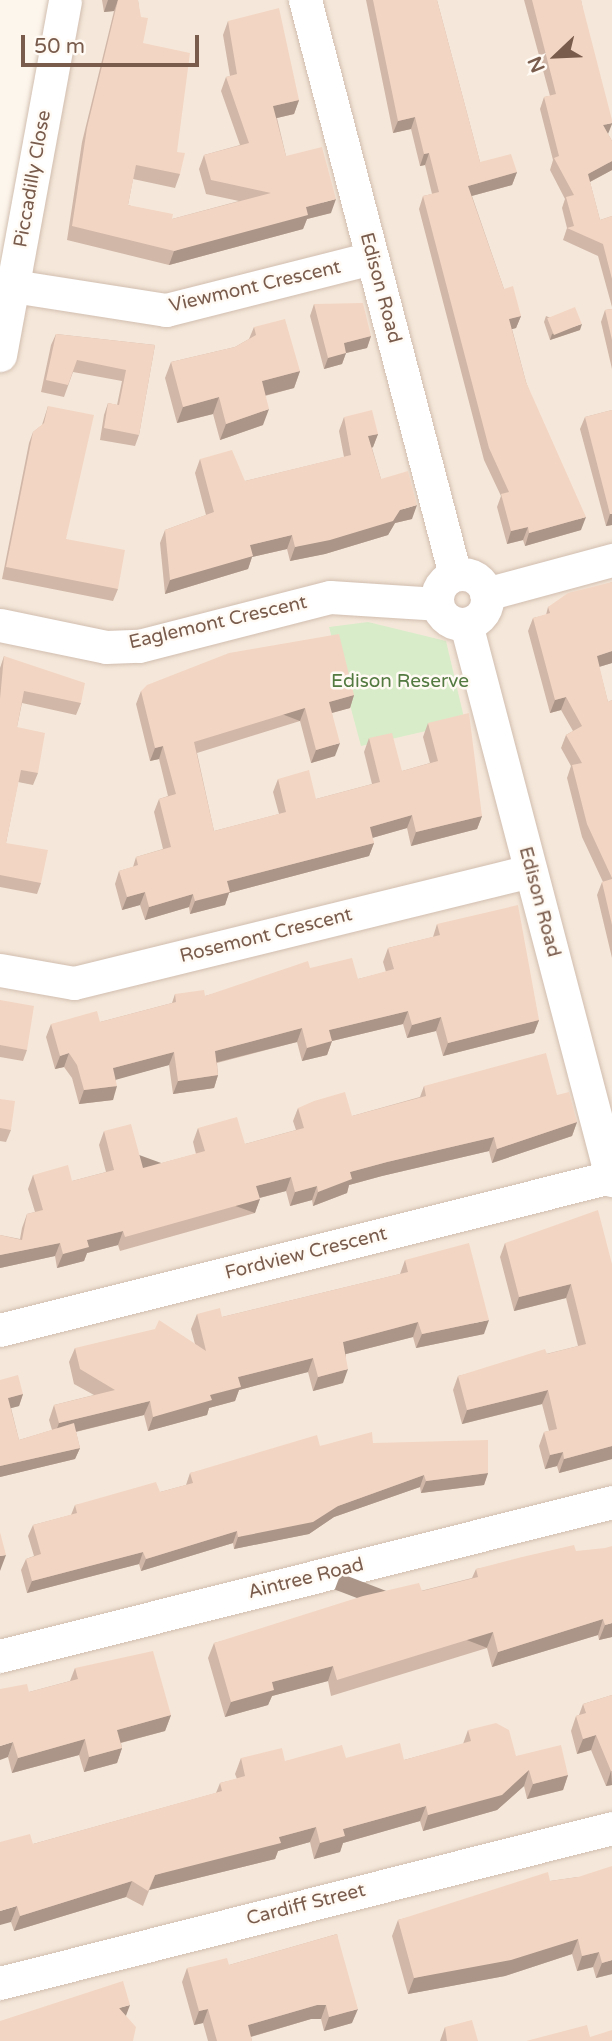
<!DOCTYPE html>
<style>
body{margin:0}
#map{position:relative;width:612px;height:2041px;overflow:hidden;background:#fdf6ec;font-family:"Varela Round",sans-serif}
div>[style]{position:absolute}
.residential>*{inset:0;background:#f5e8da}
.green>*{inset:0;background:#d8ecc9}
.roads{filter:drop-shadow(0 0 2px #d1beb0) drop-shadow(0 0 2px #d1beb0)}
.minor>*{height:33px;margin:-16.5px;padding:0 16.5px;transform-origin:16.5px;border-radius:16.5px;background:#fff}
.minor>.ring{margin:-16.5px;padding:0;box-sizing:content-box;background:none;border:33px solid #fff;border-radius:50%}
.wall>*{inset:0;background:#d1b7a8}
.shaded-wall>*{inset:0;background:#aa9588;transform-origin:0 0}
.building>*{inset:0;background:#f3d5c3;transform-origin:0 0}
span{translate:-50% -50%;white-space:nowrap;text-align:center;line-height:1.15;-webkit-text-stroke:5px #fffaf3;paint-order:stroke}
.street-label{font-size:19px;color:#7a5c4d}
.park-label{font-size:19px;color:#537a41}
.north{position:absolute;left:521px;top:21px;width:70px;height:70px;-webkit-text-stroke:5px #fffaf3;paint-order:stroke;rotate:247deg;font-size:19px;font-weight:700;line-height:28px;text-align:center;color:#7a5c4d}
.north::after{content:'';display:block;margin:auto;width:24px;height:32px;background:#7a5c4d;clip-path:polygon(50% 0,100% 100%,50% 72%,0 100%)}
.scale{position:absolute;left:21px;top:35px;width:178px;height:32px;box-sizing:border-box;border:4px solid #7a5c4d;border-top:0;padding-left:9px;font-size:21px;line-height:24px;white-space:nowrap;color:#7a5c4d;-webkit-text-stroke:5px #fffaf3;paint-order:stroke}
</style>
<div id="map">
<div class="residential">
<div style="clip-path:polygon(65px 0,612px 0,612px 2041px,0 2041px,0 355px)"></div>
</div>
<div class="green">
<div style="clip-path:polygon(368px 622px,446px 641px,465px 722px,361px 746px,329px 627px)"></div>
</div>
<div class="roads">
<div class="minor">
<div style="left:305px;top:0;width:594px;rotate:75.38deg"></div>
<div style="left:13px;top:286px;width:155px;rotate:8.9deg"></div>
<div style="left:166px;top:310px;width:212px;rotate:-14.2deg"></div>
<div style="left:0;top:355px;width:359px;rotate:-79.6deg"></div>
<div class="ring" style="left:437px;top:574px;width:17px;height:17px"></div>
<div style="left:486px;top:594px;width:131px;rotate:-15.1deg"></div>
<div style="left:466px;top:624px;width:575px;rotate:75.29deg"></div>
<div style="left:0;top:625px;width:108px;rotate:11.7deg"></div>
<div style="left:106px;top:647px;width:33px;rotate:-2deg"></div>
<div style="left:139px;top:646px;width:197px;rotate:-14.4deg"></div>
<div style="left:330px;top:597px;width:107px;rotate:3.7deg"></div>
<div style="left:0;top:970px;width:75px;rotate:10deg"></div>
<div style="left:74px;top:983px;width:470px;rotate:-13.8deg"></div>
<div style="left:0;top:1330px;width:630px;rotate:-14.06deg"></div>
<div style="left:0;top:1656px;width:631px;rotate:-14.12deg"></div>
<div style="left:0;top:1983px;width:631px;rotate:-14.21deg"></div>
</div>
</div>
<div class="wall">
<div style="clip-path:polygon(102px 0,138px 0,143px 43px,177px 152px,180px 174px,175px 188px,133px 179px,128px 205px,172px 219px,239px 201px,206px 194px,199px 169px,204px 155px,240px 145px,221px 91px,226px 77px,230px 76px,223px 35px,228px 21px,299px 100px,294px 114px,277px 118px,286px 156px,331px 213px,307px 219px,303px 229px,169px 265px,67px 240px,82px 142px,114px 11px,104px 12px)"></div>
<div style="clip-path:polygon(366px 0,437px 0,480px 162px,517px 172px,512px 185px,472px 196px,504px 289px,521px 316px,516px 328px,512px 329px,526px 382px,581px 530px,525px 546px,523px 540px,507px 544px,497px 507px,501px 496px,484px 460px,419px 209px,423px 196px,432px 194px,425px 165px,420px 166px,411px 129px,393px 133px)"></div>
<div style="clip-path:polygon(524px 0,581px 0,608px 134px,612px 141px,612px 170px,590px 182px,600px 220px,612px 216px,612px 307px,598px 256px,563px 240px,567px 228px,562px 208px,565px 199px,550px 170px,553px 160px,540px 109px,544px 97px,550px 96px)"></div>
<div style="clip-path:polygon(314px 304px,371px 336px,367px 348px,346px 353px,342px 364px,324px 369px,310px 316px)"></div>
<div style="clip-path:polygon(612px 309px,612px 369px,601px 322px,605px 310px)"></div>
<div style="clip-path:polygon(546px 316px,580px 330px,550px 340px,544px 322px)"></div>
<div style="clip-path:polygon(254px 327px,300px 371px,294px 388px,265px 396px,263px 425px,220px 440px,213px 414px,177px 423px,165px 378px,171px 362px,235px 347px,249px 339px)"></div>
<div style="clip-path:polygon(56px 334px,155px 345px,139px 435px,135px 446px,100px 440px,104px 415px,108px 403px,117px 405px,122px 381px,73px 372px,64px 397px,41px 392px,51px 345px)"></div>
<div style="clip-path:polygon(48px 406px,66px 539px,118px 589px,113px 601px,2px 579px,29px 443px,33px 432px,42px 425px)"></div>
<div style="clip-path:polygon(612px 410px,612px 525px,606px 526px,580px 429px,585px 417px)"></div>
<div style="clip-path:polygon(344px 417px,378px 434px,373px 447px,372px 448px,381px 479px,412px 519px,395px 523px,388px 535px,325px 554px,290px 561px,287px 549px,252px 557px,248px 569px,165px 594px,160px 543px,165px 530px,206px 515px,195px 473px,200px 459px,245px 481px,344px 457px,339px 431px)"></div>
<div style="clip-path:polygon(612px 582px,612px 663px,599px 667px,608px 702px,612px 700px,612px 958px,597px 895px,602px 882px,603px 882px,582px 837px,567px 778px,571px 766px,561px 748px,566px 735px,573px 731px,561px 710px,550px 713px,528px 631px,533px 618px,546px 615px,548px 607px)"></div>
<div style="clip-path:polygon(4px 656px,81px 703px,76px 715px,22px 703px,17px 727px,38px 773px,33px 785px,18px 782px,6px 843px,41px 883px,37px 894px,0 887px,0 668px)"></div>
<div style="clip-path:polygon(141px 691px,354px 695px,350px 708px,332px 713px,335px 756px,311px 763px,300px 721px,197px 753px,214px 831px,279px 814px,273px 792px,278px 779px,316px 799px,372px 784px,364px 752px,369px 738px,402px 771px,430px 763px,423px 737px,428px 723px,482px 816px,477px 829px,411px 846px,407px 828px,372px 838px,374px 843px,369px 856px,229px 893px,225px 905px,190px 914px,189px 907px,145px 920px,140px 905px,122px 910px,115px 884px,119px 871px,133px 867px,136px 857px,163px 849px,154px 812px,159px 799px,168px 796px,159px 759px,150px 761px,136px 704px)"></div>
<div style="clip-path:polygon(437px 924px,539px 1020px,534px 1033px,443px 1056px,436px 1031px,407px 1038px,403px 1024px,332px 1041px,327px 1055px,302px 1061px,297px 1042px,217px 1063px,218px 1075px,214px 1088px,173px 1094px,169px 1065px,116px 1079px,113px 1100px,79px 1104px,72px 1078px,64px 1067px,55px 1069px,46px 1037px,51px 1024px,100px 1022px,172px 1003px,175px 994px,205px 996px,310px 968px,358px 979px,386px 972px,383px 962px,388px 948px,433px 937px)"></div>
<div style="clip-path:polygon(0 1000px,27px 1050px,23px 1061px,0 1057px)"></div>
<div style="clip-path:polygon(424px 1086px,557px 1095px,577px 1122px,572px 1136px,492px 1163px,489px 1151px,382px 1176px,349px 1185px,347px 1193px,313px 1206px,312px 1200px,290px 1206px,286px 1191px,260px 1198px,255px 1213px,120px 1251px,118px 1245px,87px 1253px,84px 1261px,57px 1268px,55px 1256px,0 1268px,0 1235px,20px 1239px,22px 1228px,27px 1214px,35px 1212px,28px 1189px,33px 1175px,72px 1181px,106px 1172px,99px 1145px,104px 1131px,143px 1168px,196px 1154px,193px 1142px,198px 1128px,245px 1144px,296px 1130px,293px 1121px,298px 1108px,352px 1116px,420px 1097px)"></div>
<div style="clip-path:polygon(0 1099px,11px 1130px,6px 1142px,0 1141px)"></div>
<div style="clip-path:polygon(505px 1243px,612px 1264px,612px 1459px,559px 1473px,557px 1466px,545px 1469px,539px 1446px,544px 1432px,549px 1431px,542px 1404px,462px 1424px,453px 1390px,458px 1376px,578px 1346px,566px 1298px,514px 1311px,500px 1257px)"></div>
<div style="clip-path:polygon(405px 1260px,484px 1334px,416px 1348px,413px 1337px,346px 1354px,343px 1383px,313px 1391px,308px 1372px,239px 1390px,235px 1401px,209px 1408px,207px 1415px,148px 1431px,144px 1415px,76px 1432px,80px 1448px,75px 1459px,0 1477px,0 1380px,23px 1394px,19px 1406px,11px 1408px,19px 1440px,52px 1430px,49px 1420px,54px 1405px,94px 1395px,74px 1384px,69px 1362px,75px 1348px,195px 1344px,191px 1329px,197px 1314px,222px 1317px,400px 1274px)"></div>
<div style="clip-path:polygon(373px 1443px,488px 1473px,484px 1485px,421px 1493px,420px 1487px,334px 1517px,309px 1534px,234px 1549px,233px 1543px,141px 1571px,139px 1564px,27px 1593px,21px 1570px,26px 1559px,34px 1556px,28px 1536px,33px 1525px,71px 1515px,75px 1505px,160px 1492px,186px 1485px,190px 1473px,320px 1446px)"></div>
<div style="clip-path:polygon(576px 1551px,612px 1637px,599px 1640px,598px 1635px,492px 1667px,487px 1648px,331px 1696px,328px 1681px,272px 1696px,268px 1705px,225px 1717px,208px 1658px,214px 1643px,472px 1578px,476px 1569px)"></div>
<div style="clip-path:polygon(75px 1668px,171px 1715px,165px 1731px,121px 1743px,122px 1748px,117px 1763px,84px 1772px,79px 1755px,12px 1773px,8px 1757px,29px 1692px,70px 1681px)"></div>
<div style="clip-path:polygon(612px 1695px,612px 1785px,606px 1786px,591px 1750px,577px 1754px,571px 1731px,576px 1716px,579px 1715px,583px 1704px)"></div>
<div style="clip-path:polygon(468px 1730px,516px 1756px,568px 1775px,563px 1790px,527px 1799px,524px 1786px,497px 1810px,423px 1831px,420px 1821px,343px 1843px,340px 1852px,314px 1859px,310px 1842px,278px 1851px,275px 1859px,149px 1890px,143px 1906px,126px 1897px,14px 1931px,11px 1922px,33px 1844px,216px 1793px,220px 1783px,237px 1779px,235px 1774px,241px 1758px,285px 1761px,346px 1758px,404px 1760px,463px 1744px)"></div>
<div style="clip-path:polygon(578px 1877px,612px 1974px,596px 1978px,593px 1967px,577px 1971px,572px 1954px,505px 1976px,408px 1994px,392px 1936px,398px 1920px,550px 1881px)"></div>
<div style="clip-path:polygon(337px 1934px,352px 2023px,324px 2031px,321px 2019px,311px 2019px,251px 2037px,252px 2041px,208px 2041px,203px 2023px,194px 2025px,182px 1982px,187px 1968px,229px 1965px)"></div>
<div style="clip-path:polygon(445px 2027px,478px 2041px,440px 2041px)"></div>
</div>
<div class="shaded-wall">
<div style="clip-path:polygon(108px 0,118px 0,114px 11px,104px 12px)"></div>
<div style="clip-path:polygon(299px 100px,294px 114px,268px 120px,273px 106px)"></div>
<div style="clip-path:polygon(415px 117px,411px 129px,393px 133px,398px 121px)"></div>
<div style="clip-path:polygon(612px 123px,612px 124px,608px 134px,603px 125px)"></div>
<div style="clip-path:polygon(429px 153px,425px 165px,420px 166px,424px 154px)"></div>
<div style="clip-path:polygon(612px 161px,612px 170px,584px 185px,588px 174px)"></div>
<div style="clip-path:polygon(517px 172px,512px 185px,464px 198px,468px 186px)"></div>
<div style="clip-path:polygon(336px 199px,331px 213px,307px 219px,303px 229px,169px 265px,174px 251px,306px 207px)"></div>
<div style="clip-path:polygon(521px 316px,516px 328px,505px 331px,509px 319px)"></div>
<div style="clip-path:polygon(582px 324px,580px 330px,550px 340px,552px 334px)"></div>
<div style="clip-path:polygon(371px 336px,367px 348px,346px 353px,342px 364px,324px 369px,328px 358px,344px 343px)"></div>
<div style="clip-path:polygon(300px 371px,294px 388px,255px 398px,262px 381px)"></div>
<div style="clip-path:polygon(219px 397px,213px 414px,177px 423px,183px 407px)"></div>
<div style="clip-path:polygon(269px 409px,263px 425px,220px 440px,226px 424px)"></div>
<div style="clip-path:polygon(378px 434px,373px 447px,363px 450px,368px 436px)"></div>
<div style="clip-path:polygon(417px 505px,412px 519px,395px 523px,388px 535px,325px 554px,290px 561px,295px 547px,400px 510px)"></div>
<div style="clip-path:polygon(610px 514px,612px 514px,612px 525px,606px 526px)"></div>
<div style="clip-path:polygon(586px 517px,581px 530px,525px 546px,529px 533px)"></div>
<div style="clip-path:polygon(528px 527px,523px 540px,507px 544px,511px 531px)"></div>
<div style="clip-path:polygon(292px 535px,287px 549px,252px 557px,248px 569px,165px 594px,170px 580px,250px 545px)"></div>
<div style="clip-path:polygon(612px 651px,612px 663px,592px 669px,597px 656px)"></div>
<div style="clip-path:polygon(354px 695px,350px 708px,324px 715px,329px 702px)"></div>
<div style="clip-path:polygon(566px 697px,561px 710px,550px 713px,555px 700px)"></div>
<div style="left:305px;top:708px;width:14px;height:116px;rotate:111deg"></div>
<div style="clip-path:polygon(340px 743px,335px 756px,311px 763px,316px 750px)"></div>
<div style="clip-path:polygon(163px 746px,159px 759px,150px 761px,155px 748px)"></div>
<div style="clip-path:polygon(412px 815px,407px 828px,365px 840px,370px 827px)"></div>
<div style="clip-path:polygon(482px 816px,477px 829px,411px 846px,416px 832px)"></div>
<div style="clip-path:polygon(374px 843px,369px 856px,229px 893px,225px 905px,190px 914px,195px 901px,227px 881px)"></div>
<div style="clip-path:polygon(145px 892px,140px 905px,122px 910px,127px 897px)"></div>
<div style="clip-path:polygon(193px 894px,189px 907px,145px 920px,149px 907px)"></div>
<div style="clip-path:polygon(408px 1011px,403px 1024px,332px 1041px,327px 1055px,302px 1061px,307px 1048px,329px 1030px)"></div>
<div style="clip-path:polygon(441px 1017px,436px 1031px,407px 1038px,412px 1025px)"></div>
<div style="clip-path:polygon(539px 1020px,534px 1033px,443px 1056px,448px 1043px)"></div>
<div style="clip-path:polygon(302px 1028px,297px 1042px,210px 1064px,215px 1051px)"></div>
<div style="clip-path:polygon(174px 1052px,169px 1065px,108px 1082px,113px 1068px)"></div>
<div style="clip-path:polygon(69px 1053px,64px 1067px,55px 1069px,60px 1056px)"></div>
<div style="clip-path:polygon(218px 1075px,214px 1088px,173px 1094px,178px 1081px)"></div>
<div style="clip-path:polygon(117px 1086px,113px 1100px,79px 1104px,84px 1090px)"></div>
<div style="clip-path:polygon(577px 1122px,572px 1136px,492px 1163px,497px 1149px)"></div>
<div style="clip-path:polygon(494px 1137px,489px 1151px,382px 1176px,349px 1185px,347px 1193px,313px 1206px,318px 1192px,350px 1172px,387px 1162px)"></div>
<div style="clip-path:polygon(291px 1177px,286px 1191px,251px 1200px,256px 1186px)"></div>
<div style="clip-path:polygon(317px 1186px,312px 1200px,290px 1206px,295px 1192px)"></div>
<div style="left:260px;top:1199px;width:15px;height:140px;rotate:110deg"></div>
<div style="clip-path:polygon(123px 1231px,118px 1245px,87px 1253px,84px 1261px,57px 1268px,63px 1254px,87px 1240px)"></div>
<div style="clip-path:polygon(60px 1243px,55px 1256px,0 1268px,0 1255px)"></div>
<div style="clip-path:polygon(571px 1284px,566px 1298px,514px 1311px,519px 1297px)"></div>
<div style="clip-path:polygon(489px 1320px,484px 1334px,416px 1348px,422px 1334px)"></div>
<div style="clip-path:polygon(418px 1322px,413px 1337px,338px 1356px,343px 1342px)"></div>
<div style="clip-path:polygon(313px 1358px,308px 1372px,239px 1390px,235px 1401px,209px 1408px,207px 1415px,148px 1431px,153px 1417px,210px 1395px,238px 1377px)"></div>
<div style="clip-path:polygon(348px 1369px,343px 1383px,313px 1391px,318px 1377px)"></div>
<div style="clip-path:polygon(548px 1390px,542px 1404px,462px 1424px,467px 1410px)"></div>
<div style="clip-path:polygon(23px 1394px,19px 1406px,4px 1410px,8px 1398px)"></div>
<div style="clip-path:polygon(150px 1401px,144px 1415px,54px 1437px,59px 1423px)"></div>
<div style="clip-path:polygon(612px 1446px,612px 1459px,559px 1473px,564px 1459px)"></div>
<div style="clip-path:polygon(80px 1448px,75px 1459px,0 1477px,0 1466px)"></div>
<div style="clip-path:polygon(563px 1452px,557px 1466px,545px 1469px,550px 1455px)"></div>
<div style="clip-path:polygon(488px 1473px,484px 1485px,421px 1493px,426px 1481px)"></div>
<div style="clip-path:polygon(424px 1475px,420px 1487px,334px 1517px,309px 1534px,234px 1549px,238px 1537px,338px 1506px)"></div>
<div style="clip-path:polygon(237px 1531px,233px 1543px,141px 1571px,146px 1559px)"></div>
<div style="clip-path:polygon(143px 1552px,139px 1564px,27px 1593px,32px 1581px)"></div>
<div style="clip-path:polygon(6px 1555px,0 1571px,0 1556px)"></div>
<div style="clip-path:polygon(603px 1619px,598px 1635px,492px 1667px,498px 1652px)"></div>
<div style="clip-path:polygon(612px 1623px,612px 1637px,599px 1640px,605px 1625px)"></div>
<div style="left:493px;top:1632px;width:17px;height:163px;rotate:111deg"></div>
<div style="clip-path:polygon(333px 1666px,328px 1681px,272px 1696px,268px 1705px,225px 1717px,231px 1702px,272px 1682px)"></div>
<div style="clip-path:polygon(171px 1715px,165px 1731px,112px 1745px,117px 1730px)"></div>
<div style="clip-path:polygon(596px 1735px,591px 1750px,577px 1754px,583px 1739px)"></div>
<div style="clip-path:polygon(85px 1739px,79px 1755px,12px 1773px,18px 1758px)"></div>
<div style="clip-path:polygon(13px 1742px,8px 1757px,0 1760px,0 1746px)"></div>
<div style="clip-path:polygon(122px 1748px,117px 1763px,84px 1772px,89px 1757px)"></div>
<div style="clip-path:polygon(529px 1770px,524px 1786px,497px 1810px,423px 1831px,428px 1815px)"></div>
<div style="clip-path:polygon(611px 1771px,612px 1785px,606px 1786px)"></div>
<div style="clip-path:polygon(568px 1775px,563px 1790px,527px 1799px,533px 1784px)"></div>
<div style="clip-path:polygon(426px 1806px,420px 1821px,343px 1843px,340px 1852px,314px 1859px,320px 1843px,343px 1829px)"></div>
<div style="clip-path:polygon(316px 1827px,310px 1842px,278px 1851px,275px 1859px,149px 1890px,143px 1906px,155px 1875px,279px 1837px)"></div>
<div style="clip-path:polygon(132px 1881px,126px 1897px,14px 1931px,20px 1916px)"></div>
<div style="clip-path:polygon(17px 1906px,11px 1922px,0 1925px,0 1911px)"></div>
<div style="clip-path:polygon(578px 1939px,572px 1954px,505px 1976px,408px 1994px,414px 1978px)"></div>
<div style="clip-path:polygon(599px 1952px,593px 1967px,577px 1971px,582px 1956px)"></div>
<div style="clip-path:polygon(612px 1960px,612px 1974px,596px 1978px,602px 1963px)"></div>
<div style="clip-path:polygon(130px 2005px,124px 2021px,119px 2008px)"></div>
<div style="clip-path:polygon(317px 2005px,326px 2005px,321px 2019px,311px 2019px,243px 2039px,248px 2025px)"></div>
<div style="clip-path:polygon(208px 2009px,203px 2023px,194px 2025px,199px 2011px)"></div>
<div style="clip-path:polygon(358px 2009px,352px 2023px,324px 2031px,329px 2017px)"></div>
</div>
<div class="building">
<div style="clip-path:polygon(118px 0,138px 0,141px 17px,148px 18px,143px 43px,190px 53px,177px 152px,185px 153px,180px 174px,136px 165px,128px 205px,173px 214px,172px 219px,271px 193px,211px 180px,204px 155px,249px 143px,226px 77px,237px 74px,228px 21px,279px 8px,299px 100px,273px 106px,286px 156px,322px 147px,336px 199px,306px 207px,308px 215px,174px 251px,72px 226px,87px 128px)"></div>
<div style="clip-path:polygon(373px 0,437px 0,480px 162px,511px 154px,517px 172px,468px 186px,504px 289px,513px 286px,521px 316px,509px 319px,526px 382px,586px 517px,529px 533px,528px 527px,511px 531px,501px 494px,509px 492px,489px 448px,423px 196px,439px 192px,429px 153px,424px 154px,415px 117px,398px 121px)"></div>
<div style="clip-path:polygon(532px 0,581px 0,612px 120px,612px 123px,603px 125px,612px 141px,612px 161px,588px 174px,600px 220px,612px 216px,612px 279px,603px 244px,567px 228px,574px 226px,566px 197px,574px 195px,554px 158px,559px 156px,544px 97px,556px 94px)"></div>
<div style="clip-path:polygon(363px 303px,371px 336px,344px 343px,346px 353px,328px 358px,314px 304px)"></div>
<div style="left:575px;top:307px;width:18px;height:30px;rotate:68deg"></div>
<div style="clip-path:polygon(612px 309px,612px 340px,605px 310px)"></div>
<div style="clip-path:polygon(285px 319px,300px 371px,262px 381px,269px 409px,226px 424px,219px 397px,183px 407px,171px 362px,235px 347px,256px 335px,254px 327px)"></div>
<div style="clip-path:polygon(56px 334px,155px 345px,139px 435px,104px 428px,108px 403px,119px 405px,126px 370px,77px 360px,68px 385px,46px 380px)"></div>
<div style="clip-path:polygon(48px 406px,94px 415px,66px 539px,125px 550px,118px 589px,6px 567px,33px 432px,44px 423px)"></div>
<div style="clip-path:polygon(372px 410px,378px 434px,368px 436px,381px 479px,408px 471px,417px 505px,400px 510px,393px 521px,330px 540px,295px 547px,292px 535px,250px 545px,253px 556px,170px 580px,165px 530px,214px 512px,200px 459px,232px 450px,245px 481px,351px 455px,344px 417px)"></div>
<div style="clip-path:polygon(612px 410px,612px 514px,610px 514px,585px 417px)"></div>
<div style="clip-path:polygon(612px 582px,612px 651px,597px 656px,608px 702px,612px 700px,612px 878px,587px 824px,572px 765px,582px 763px,566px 735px,582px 726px,566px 697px,555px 700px,533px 618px,550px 613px,548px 607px,568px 593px)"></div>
<div style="clip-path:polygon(339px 634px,354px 695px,329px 702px,340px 743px,316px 750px,305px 708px,194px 742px,214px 831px,286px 812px,278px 779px,309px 770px,316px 799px,380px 782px,369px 738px,392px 733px,402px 771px,438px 761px,428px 723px,469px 713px,482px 816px,416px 832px,412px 815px,370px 827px,374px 843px,227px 881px,230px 892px,195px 901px,193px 894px,149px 907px,145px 892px,127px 897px,119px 871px,138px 865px,136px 857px,171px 847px,159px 799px,176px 794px,163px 746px,155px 748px,141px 691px,147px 685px,229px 653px)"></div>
<div style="clip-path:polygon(4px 656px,85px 683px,81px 703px,24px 691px,17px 727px,45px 733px,38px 773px,21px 770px,6px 843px,48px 850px,41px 883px,0 875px,0 699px)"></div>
<div style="clip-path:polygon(612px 879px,612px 925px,602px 882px)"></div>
<div style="clip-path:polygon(518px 905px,539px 1020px,448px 1043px,441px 1017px,412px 1025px,408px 1011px,329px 1030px,332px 1041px,307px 1048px,302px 1028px,215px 1051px,218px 1075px,178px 1081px,174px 1052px,113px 1068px,117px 1086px,84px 1090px,77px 1065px,69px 1053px,60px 1056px,51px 1024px,97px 1011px,100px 1022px,176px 1002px,175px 994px,204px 990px,205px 996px,308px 961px,310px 968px,352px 958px,358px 979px,394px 969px,388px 948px,440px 935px,437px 924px)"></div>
<div style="clip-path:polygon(0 1000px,34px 1006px,27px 1050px,0 1045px)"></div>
<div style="clip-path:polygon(546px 1053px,557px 1095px,569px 1092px,577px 1122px,497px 1149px,494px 1137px,387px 1162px,350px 1172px,352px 1179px,318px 1192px,317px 1186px,295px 1192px,291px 1177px,256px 1186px,260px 1199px,125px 1237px,123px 1231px,87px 1240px,89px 1247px,63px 1254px,60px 1243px,0 1255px,0 1235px,22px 1240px,27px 1214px,43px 1210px,33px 1175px,68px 1165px,72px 1181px,114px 1170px,104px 1131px,131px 1124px,143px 1168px,205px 1151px,198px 1128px,237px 1117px,245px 1144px,304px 1128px,298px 1108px,314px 1101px,345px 1092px,352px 1116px,426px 1096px,424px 1086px)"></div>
<div style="clip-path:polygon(0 1099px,15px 1101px,11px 1130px,0 1128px)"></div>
<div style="clip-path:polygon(598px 1210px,612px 1264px,612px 1446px,564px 1459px,563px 1452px,550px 1455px,544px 1432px,557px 1429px,548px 1390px,467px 1410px,458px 1376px,545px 1349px,547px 1354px,586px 1344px,571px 1284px,519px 1297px,505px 1243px)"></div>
<div style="clip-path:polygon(469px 1243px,489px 1320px,422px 1334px,418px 1322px,343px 1342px,348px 1369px,318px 1377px,313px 1358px,238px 1377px,241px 1387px,210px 1395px,212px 1400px,153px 1417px,150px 1401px,59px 1423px,54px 1405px,115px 1390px,80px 1369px,75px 1348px,155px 1329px,159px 1320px,206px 1351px,197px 1314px,220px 1308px,222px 1317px,408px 1272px,405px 1260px)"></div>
<div style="clip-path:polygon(18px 1375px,23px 1394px,8px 1398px,19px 1440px,74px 1423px,80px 1448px,0 1466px,0 1380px)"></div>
<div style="clip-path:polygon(372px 1432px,373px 1443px,488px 1440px,488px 1473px,426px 1481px,424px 1475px,338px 1506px,313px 1522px,238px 1537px,237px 1531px,146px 1559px,143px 1552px,32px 1581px,26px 1559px,41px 1554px,33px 1525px,77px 1513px,75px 1505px,156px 1482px,160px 1492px,193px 1483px,190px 1473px,317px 1435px,320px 1446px)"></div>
<div style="clip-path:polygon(0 1532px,6px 1555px,0 1556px)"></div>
<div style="clip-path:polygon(574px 1545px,576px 1551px,605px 1548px,612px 1546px,612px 1623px,605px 1625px,603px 1619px,498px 1652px,493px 1632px,337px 1680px,333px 1666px,272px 1682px,274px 1690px,231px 1702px,214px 1643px,363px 1596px,419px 1583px,422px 1591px,478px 1577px,476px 1569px,522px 1557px)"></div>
<div style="clip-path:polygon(153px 1651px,171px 1715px,117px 1730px,122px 1748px,89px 1757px,85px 1739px,18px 1758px,13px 1742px,0 1746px,0 1689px,27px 1684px,29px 1692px,78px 1679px,75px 1668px)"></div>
<div style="clip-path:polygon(612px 1695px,612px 1771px,611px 1771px,596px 1735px,583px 1739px,576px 1716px,586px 1713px,583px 1704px)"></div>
<div style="clip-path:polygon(496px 1723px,509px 1730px,516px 1756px,561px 1745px,568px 1775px,533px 1784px,529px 1770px,502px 1795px,428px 1815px,426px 1806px,343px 1829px,345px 1836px,320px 1843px,316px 1827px,279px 1837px,281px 1843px,155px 1875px,148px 1891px,132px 1881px,20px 1916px,17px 1906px,0 1911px,0 1842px,30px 1834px,33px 1844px,222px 1791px,220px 1783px,245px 1776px,241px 1758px,282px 1748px,285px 1761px,342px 1745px,346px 1758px,400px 1743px,404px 1760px,471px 1741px,468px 1730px)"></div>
<div style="clip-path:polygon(612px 1866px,612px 1960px,602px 1963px,599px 1952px,582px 1956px,578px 1939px,511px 1960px,414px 1978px,398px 1920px,548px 1872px,550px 1881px,578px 1877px)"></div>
<div style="clip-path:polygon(337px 1934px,358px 2009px,329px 2017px,326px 2005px,317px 2005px,248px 2025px,252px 2041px,217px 2041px,208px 2009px,199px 2011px,187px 1968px,227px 1958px,229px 1965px)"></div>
<div style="clip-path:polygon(123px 1981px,130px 2005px,119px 2008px,136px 2027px,133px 2041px,0 2041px,0 2021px)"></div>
<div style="clip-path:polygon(472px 2020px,478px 2041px,447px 2041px,445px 2027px)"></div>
<div style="clip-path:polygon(587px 2025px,590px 2037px,612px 2030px,612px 2041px,526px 2041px)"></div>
</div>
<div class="street-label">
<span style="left:33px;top:179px;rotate:-80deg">Piccadilly Close</span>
<span style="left:255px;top:287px;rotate:-13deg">Viewmont Crescent</span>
<span style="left:380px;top:288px;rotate:75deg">Edison Road</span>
<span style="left:218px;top:623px;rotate:-13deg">Eaglemont Crescent</span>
<span style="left:539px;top:902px;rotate:75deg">Edison Road</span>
<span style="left:266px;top:936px;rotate:-14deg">Rosemont Crescent</span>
<span style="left:306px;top:1254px;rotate:-14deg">Fordview Crescent</span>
<span style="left:306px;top:1579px;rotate:-14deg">Aintree Road</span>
<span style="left:306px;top:1905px;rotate:-14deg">Cardiff Street</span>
</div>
<div class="park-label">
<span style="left:400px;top:682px">Edison Reserve</span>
</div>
<div class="north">N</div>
<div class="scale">50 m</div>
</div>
